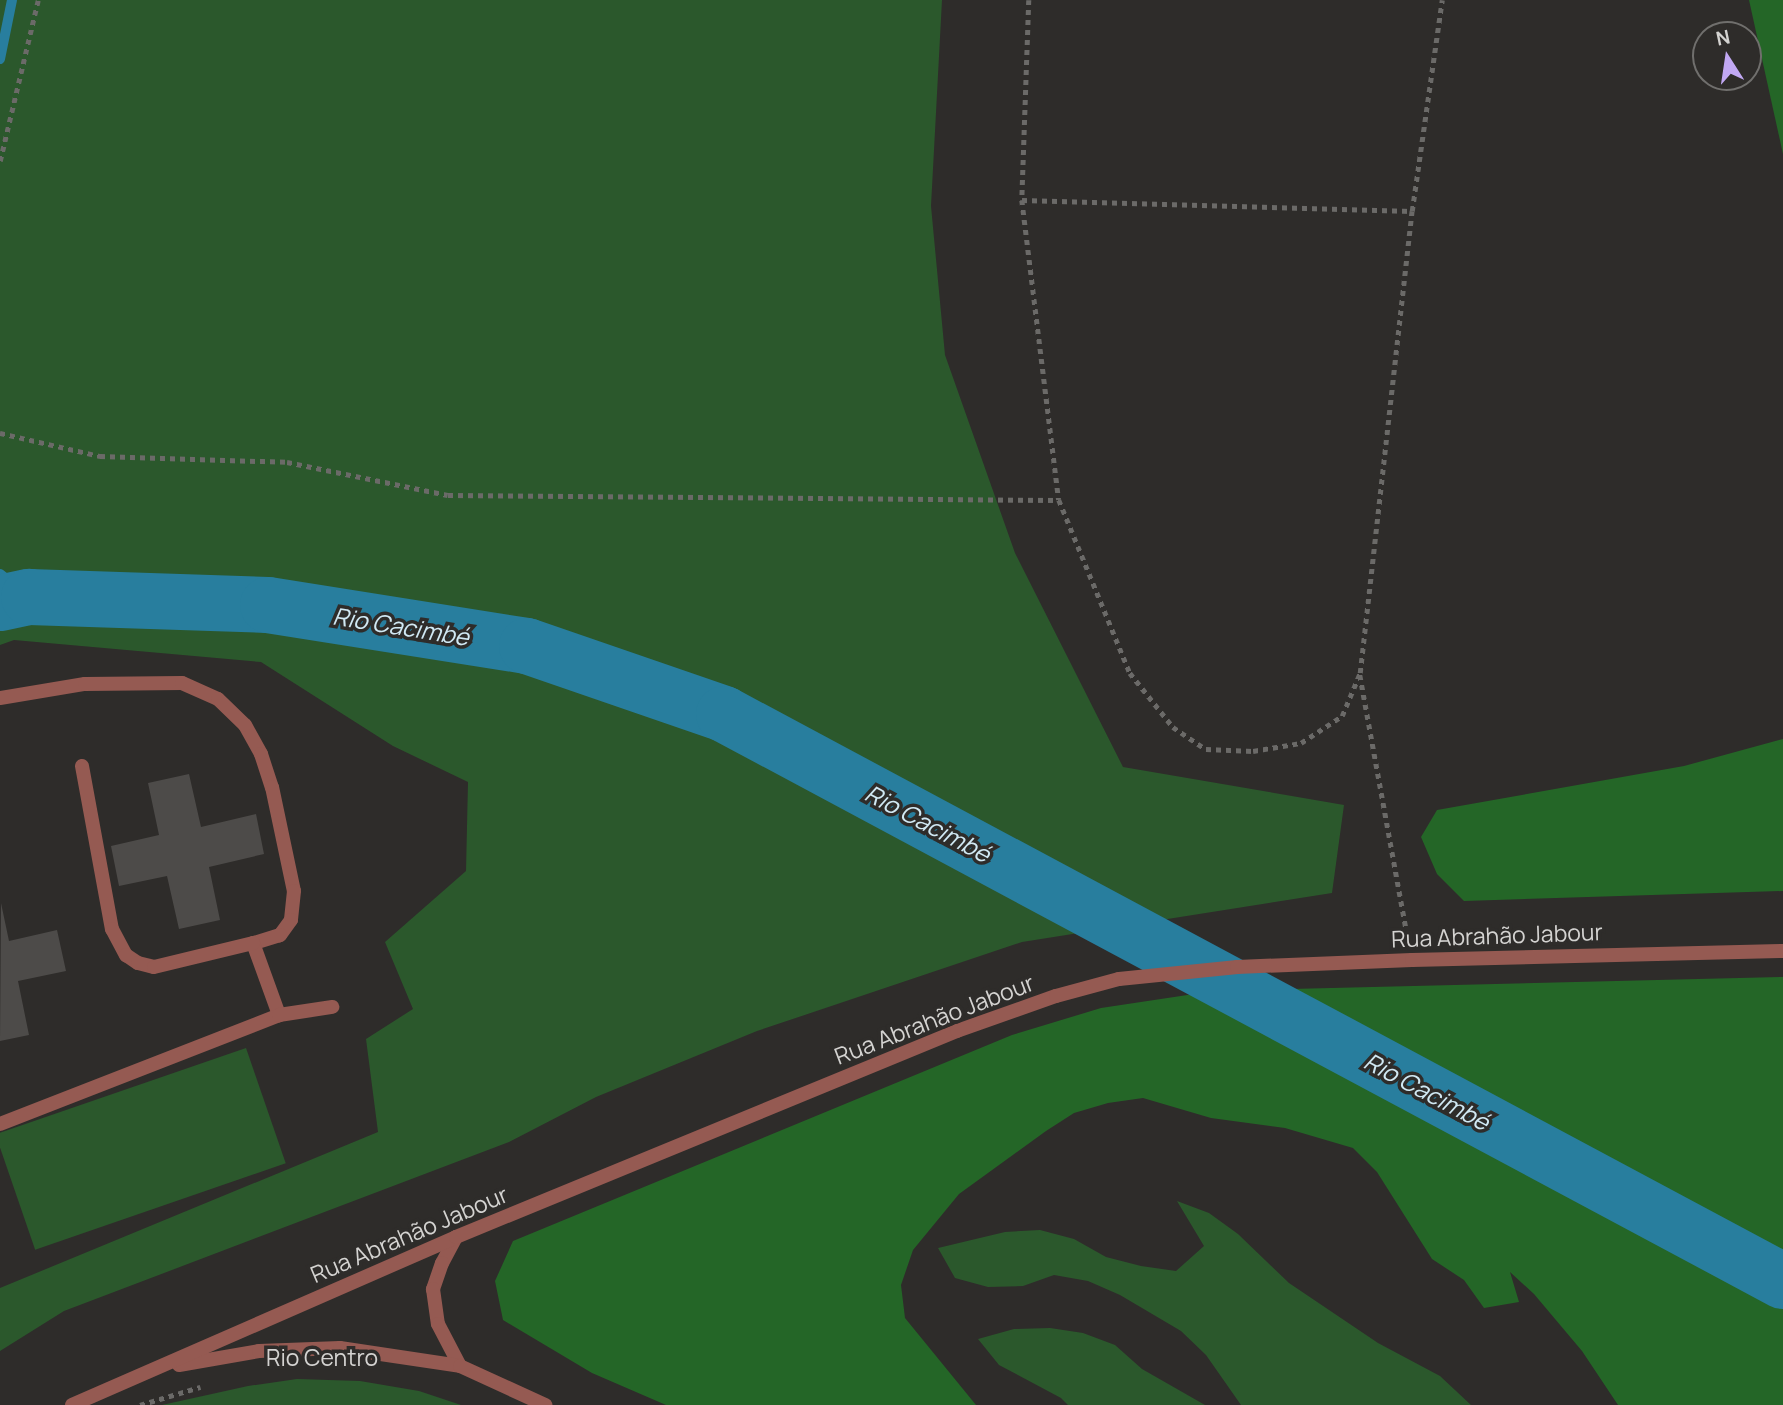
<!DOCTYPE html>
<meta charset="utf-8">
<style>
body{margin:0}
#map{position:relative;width:1783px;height:1405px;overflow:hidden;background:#2e2c2a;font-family:Manrope,sans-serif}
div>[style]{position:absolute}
.green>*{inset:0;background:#2b582c;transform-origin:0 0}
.forest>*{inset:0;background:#246627}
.stream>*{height:10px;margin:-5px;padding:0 5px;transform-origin:5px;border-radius:5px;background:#287e9e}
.river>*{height:56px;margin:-28px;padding:0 28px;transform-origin:28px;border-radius:28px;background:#287e9e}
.building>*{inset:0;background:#4d4b49}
.path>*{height:4.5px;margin-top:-2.25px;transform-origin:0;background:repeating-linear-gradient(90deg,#6b6a68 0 5px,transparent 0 10px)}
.service>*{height:14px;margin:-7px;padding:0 7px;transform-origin:7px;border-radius:7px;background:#955a52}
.minor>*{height:14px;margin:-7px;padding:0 7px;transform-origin:7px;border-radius:7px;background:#955a52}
.tertiary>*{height:14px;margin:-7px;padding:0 7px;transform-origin:7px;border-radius:7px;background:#955a52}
span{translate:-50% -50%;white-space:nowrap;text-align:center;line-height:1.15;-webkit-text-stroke:7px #2e2c2a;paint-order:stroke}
.street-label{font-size:23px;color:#d4d3d1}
.water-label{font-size:24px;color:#d1e9f4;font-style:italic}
.north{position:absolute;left:1692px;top:21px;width:70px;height:70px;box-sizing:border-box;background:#2e2c2a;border:2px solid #706f6d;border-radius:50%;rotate:348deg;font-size:19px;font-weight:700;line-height:28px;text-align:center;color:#d4d3d1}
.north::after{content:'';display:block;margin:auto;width:24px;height:32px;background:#c1a8f3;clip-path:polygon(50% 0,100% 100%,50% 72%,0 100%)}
</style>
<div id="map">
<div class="green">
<div style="clip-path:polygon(0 0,942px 0,931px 206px,945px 355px,1015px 553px,1123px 767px,1344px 805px,1332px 893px,1022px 942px,757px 1031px,596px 1097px,509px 1142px,64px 1311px,0 1351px,0 1288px,378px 1132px,366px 1039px,413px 1009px,385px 942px,466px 871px,468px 782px,393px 746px,261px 662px,14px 640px,0 645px)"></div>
<div style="left:246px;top:1048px;width:122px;height:265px;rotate:71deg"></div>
<div style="clip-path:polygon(1177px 1201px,1209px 1213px,1238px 1234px,1289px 1283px,1378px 1343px,1440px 1376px,1471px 1405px,1241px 1405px,1206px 1355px,1181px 1331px,1120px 1295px,1088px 1281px,1054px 1275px,1023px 1286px,988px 1287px,955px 1278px,938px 1248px,1005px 1232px,1040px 1230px,1074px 1239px,1106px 1257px,1141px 1266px,1176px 1271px,1204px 1246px)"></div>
<div style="clip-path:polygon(1050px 1328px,1083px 1333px,1115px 1345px,1142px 1369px,1205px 1405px,1068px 1405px,1061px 1398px,999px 1365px,978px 1339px,1014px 1329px)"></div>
<div style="clip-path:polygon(297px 1379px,360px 1381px,419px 1391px,461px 1405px,162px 1405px,248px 1386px)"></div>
</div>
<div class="forest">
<div style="clip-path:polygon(1749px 0,1783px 0,1783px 154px)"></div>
<div style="clip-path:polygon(1783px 739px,1783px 891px,1464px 901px,1437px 874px,1421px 837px,1437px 810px,1684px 766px)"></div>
<div style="clip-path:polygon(1783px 977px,1783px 1405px,1618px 1405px,1582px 1351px,1534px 1294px,1510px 1272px,1519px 1302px,1484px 1308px,1464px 1280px,1432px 1259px,1377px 1172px,1353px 1148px,1285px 1128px,1211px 1118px,1143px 1098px,1108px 1103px,1074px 1113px,1046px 1131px,959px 1194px,913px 1250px,901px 1285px,905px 1318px,976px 1405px,666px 1405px,592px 1373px,503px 1320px,495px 1281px,513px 1241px,1012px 1035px,1101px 1008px,1214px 991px)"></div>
</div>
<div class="stream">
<div style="left:0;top:59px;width:60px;rotate:-78.5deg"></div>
<div style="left:0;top:574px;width:37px;rotate:38deg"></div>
</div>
<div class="river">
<div style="left:0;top:603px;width:30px;rotate:-12deg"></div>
<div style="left:29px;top:597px;width:239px;rotate:1.9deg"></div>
<div style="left:268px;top:605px;width:262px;rotate:9deg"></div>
<div style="left:527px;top:646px;width:208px;rotate:19deg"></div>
<div style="left:724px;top:714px;width:1201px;rotate:28.17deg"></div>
</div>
<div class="building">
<div style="clip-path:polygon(189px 774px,201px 827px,256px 814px,264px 854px,209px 867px,220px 920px,179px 929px,167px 876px,119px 886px,111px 846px,159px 835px,148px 783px)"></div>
<div style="clip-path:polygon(1px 903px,9px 941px,57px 930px,66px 971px,18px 981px,29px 1035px,0 1041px)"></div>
</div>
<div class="path">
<div style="left:1029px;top:0;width:200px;rotate:92deg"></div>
<div style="left:1022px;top:200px;width:302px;rotate:83deg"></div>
<div style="left:1059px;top:500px;width:187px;rotate:67.7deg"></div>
<div style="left:1130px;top:673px;width:69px;rotate:51.5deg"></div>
<div style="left:1173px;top:727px;width:40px;rotate:34deg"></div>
<div style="left:1206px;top:749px;width:47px;rotate:2.4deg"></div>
<div style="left:1253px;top:751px;width:49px;rotate:-9.5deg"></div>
<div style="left:1301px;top:743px;width:49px;rotate:-33.4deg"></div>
<div style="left:1342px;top:716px;width:47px;rotate:-67.3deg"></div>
<div style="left:1360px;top:673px;width:465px;rotate:-83.6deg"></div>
<div style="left:1412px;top:211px;width:213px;rotate:-81.9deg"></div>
<div style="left:0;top:161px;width:165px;rotate:-76.7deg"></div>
<div style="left:1022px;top:200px;width:390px;rotate:1.6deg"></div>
<div style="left:0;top:433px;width:103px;rotate:13deg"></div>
<div style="left:100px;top:456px;width:187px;rotate:1.8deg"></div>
<div style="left:287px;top:462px;width:164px;rotate:11.6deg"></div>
<div style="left:448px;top:495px;width:611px;rotate:0.47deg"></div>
<div style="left:1360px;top:675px;width:267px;rotate:79.7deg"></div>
<div style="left:140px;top:1405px;width:63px;rotate:-16.7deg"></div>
</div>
<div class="service">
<div style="left:245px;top:725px;width:33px;rotate:61deg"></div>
<div style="left:261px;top:754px;width:35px;rotate:72deg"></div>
<div style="left:272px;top:787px;width:106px;rotate:78.1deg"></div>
<div style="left:294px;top:891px;width:29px;rotate:96deg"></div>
<div style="left:291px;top:920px;width:19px;rotate:126deg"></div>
<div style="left:280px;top:935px;width:28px;rotate:163deg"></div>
<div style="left:253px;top:943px;width:77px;rotate:70.1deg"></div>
<div style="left:82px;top:766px;width:166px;rotate:79.6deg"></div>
<div style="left:112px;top:929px;width:30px;rotate:62deg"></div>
<div style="left:126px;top:955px;width:14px;rotate:34deg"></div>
<div style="left:138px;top:963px;width:16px;rotate:14deg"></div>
<div style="left:154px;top:967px;width:102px;rotate:-13.6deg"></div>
<div style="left:0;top:1124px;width:300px;rotate:-21.3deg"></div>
<div style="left:279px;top:1015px;width:54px;rotate:-8.6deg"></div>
</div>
<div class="minor">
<div style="left:0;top:698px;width:86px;rotate:-9.4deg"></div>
<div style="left:85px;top:684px;width:97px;rotate:-0.6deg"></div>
<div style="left:182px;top:683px;width:39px;rotate:24deg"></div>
<div style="left:218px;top:699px;width:37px;rotate:44deg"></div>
</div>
<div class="tertiary">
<div style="left:456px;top:1237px;width:30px;rotate:118deg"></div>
<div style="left:442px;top:1263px;width:28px;rotate:109deg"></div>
<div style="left:433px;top:1289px;width:35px;rotate:82deg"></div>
<div style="left:438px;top:1324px;width:47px;rotate:62.4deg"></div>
<div style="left:179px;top:1365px;width:81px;rotate:-9.9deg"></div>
<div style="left:259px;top:1351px;width:81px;rotate:-2.1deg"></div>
<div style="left:340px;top:1348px;width:121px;rotate:8.5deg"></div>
<div style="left:460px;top:1366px;width:94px;rotate:24.6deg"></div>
<div style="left:72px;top:1405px;width:419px;rotate:-23.6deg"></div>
<div style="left:456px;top:1237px;width:542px;rotate:-22.35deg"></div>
<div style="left:957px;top:1031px;width:105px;rotate:-19.5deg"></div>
<div style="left:1056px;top:996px;width:65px;rotate:-15.1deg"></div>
<div style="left:1119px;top:979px;width:119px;rotate:-5.8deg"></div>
<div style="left:1237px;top:967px;width:175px;rotate:-2.3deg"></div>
<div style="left:1412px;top:960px;width:371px;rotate:-1.4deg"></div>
</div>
<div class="street-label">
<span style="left:1497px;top:935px;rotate:-2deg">Rua Abrahão Jabour</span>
<span style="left:934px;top:1019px;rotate:-21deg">Rua Abrahão Jabour</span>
<span style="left:409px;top:1234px;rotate:-23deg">Rua Abrahão Jabour</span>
<span style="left:322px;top:1357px">Rio Centro</span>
</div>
<div class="water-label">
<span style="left:401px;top:626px;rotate:9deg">Rio Cacimbé</span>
<span style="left:928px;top:823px;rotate:28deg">Rio Cacimbé</span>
<span style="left:1427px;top:1091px;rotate:28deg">Rio Cacimbé</span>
</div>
<div class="north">N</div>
</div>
